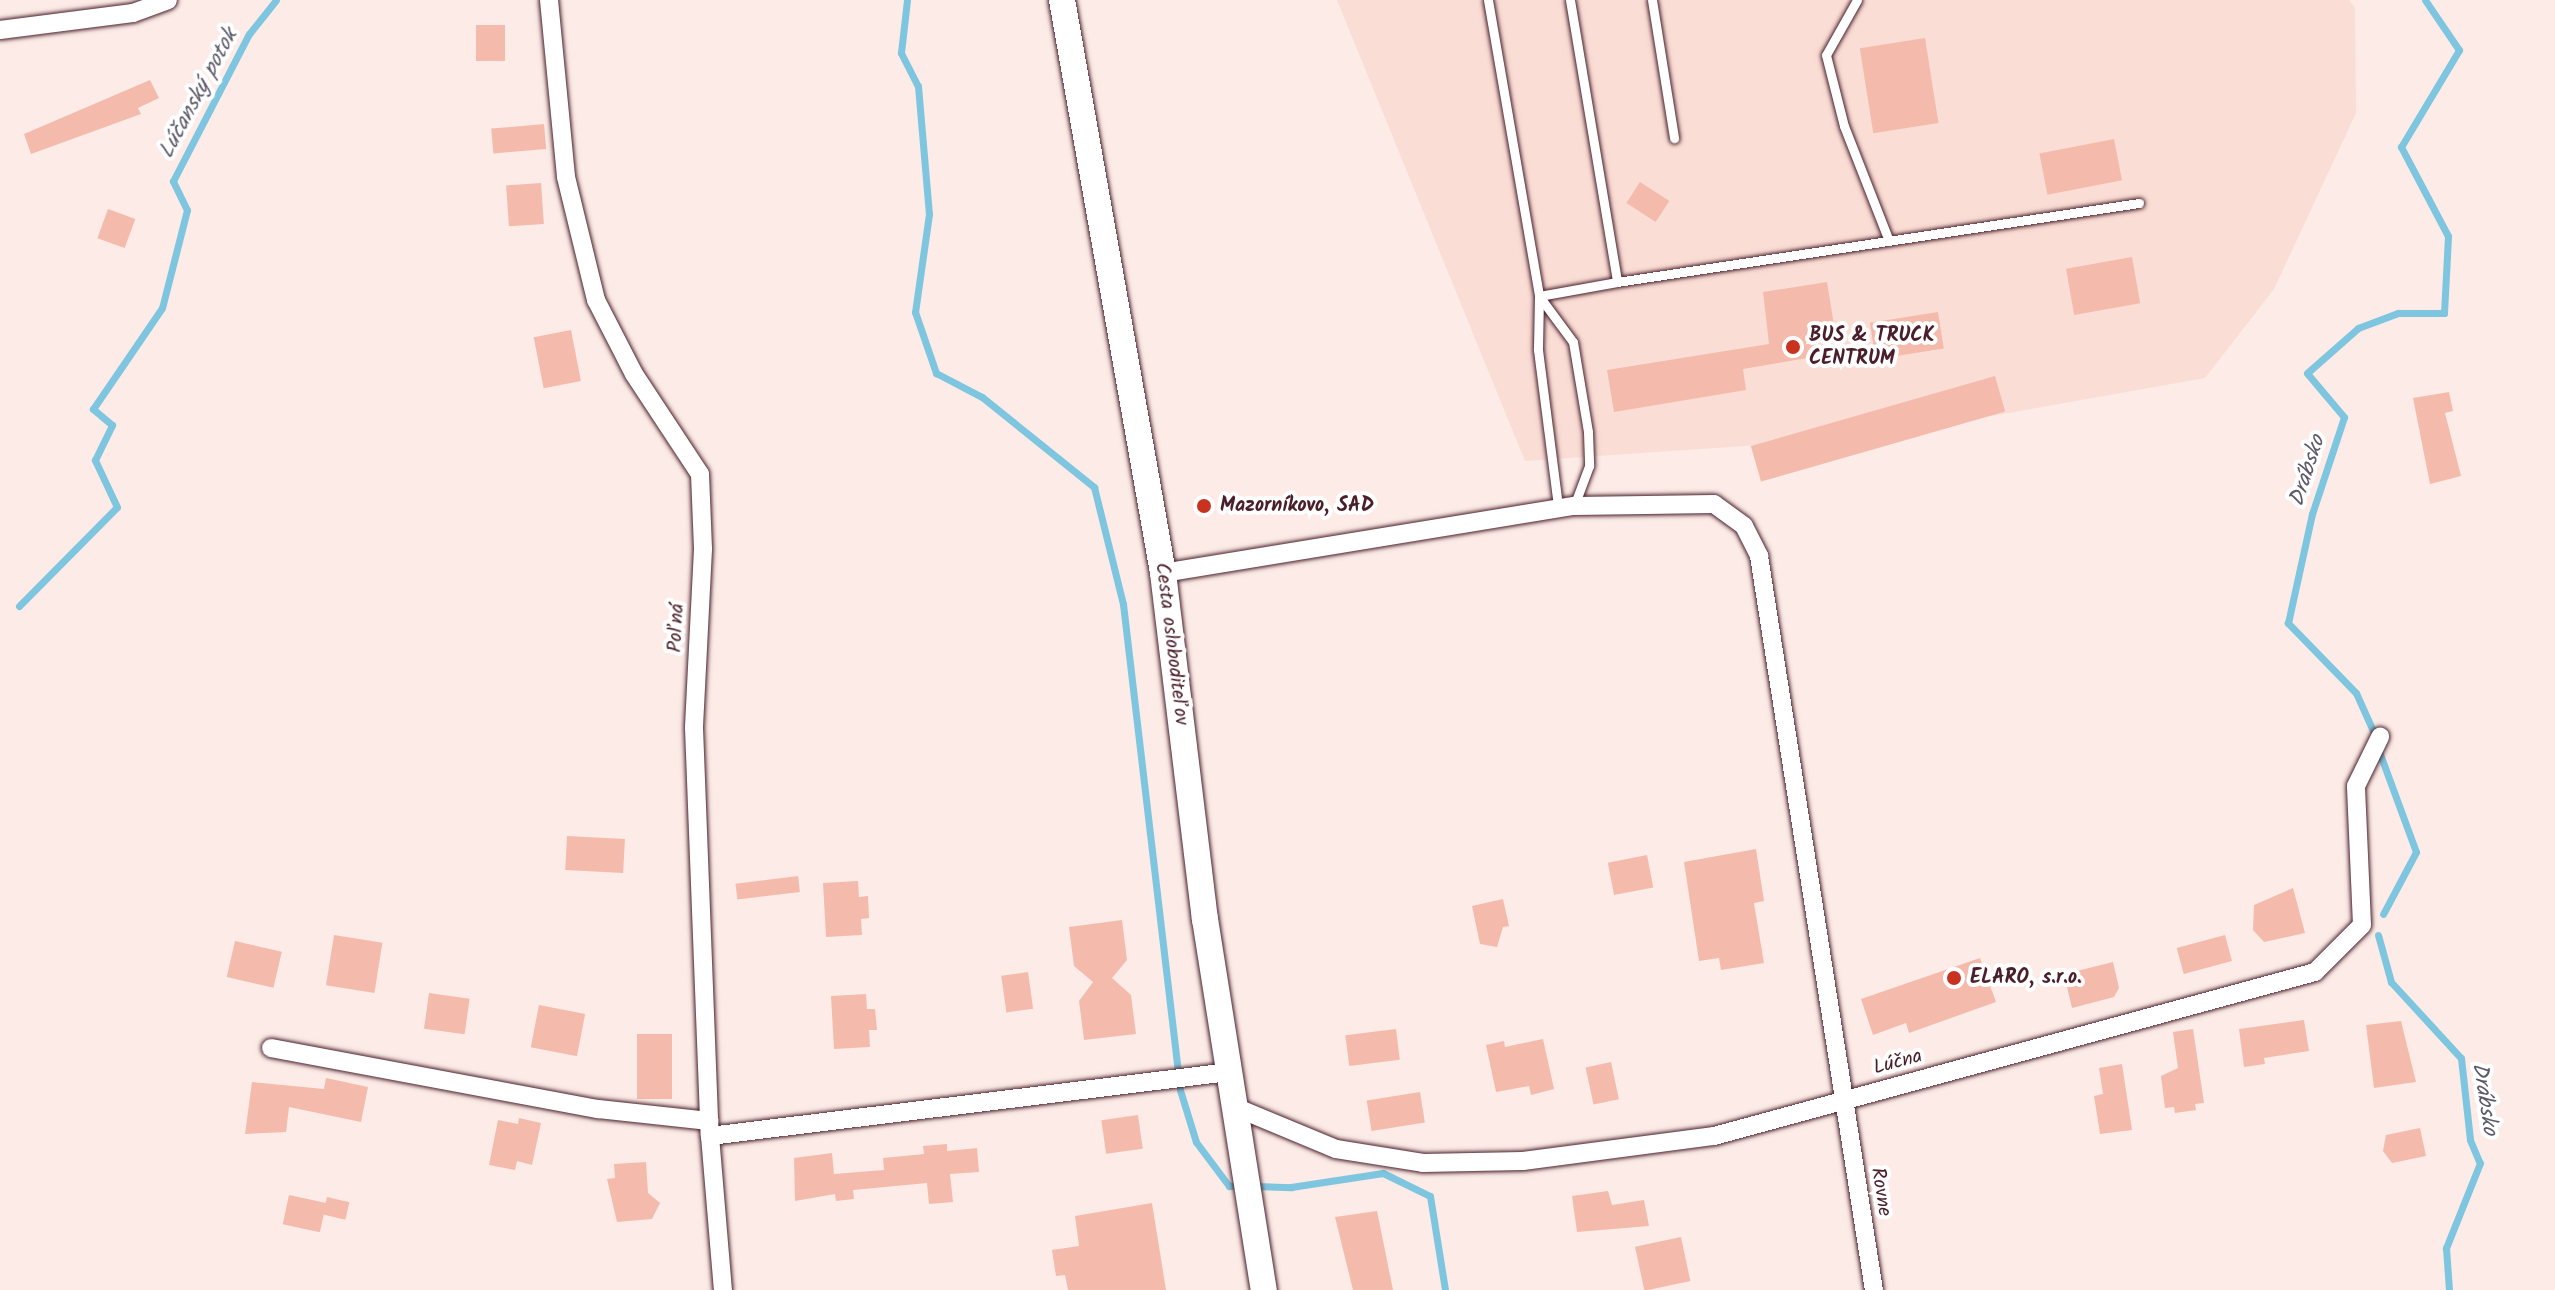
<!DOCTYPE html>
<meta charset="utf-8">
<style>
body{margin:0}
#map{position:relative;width:2555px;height:1290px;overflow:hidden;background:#fcebe6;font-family:Kalam,sans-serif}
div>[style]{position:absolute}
.built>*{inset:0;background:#faddd5}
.stream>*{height:7px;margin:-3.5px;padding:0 3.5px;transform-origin:3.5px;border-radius:3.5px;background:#7ec5df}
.building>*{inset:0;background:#f4bbad;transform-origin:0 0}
.roads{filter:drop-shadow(0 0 2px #4a1f2b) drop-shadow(0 0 2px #4a1f2b)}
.service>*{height:9px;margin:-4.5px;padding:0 4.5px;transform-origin:4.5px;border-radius:4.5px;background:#fff}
.minor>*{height:18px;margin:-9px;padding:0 9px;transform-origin:9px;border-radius:9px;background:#fff}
.secondary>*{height:26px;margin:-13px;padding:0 13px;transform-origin:13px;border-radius:13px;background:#fff}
.dots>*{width:22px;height:22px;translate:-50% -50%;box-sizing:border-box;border:4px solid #fff;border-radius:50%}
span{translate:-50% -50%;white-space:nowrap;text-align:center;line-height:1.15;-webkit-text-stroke:8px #fff;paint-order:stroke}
.poi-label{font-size:20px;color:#4a1f2b;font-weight:700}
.left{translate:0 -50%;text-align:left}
.street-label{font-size:20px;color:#4a1f2b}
.water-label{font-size:22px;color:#5c596a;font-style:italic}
</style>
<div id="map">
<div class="built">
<div style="clip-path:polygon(1337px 0,2349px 0,2355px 8px,2356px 113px,2274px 289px,2205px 378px,1873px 437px,1525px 461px)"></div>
</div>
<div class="stream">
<div style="left:907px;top:0;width:53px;rotate:96.5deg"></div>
<div style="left:901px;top:53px;width:37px;rotate:63deg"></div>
<div style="left:918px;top:86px;width:128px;rotate:85.1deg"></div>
<div style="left:929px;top:214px;width:99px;rotate:98.1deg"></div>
<div style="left:915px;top:312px;width:65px;rotate:71deg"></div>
<div style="left:936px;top:373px;width:52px;rotate:27.6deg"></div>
<div style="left:982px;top:397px;width:144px;rotate:38.8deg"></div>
<div style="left:1094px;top:487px;width:121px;rotate:76.1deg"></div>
<div style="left:1123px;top:604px;width:489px;rotate:83.3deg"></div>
<div style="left:1180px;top:1090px;width:54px;rotate:72.9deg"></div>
<div style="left:1196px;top:1142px;width:55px;rotate:53.1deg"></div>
<div style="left:1229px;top:1186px;width:13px"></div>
<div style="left:19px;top:606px;width:139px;rotate:-45.3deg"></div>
<div style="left:117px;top:507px;width:52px;rotate:-115.1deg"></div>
<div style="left:95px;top:460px;width:39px;rotate:-64deg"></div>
<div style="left:112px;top:425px;width:25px;rotate:-140deg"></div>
<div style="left:93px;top:409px;width:122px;rotate:-55.7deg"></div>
<div style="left:162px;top:308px;width:101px;rotate:-75.7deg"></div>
<div style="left:187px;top:210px;width:32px;rotate:-116deg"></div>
<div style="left:173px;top:181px;width:165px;rotate:-62.7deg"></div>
<div style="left:249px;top:34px;width:43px;rotate:-51.5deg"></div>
<div style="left:2374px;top:733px;width:44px;rotate:-114.2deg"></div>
<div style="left:2356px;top:693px;width:98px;rotate:-134.2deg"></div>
<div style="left:2288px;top:623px;width:112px;rotate:-77.6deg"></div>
<div style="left:2312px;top:514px;width:102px;rotate:-71.7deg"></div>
<div style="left:2344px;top:417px;width:57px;rotate:-130.1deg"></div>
<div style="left:2307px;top:373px;width:68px;rotate:-41.4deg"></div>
<div style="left:2358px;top:328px;width:43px;rotate:-20.6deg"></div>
<div style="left:2398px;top:313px;width:46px"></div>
<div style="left:2444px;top:313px;width:77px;rotate:-87deg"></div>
<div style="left:2448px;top:236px;width:101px;rotate:-117.8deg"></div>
<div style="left:2401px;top:147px;width:113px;rotate:-59.1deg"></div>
<div style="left:2459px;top:50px;width:60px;rotate:-124.2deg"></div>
<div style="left:2380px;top:754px;width:104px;rotate:69.8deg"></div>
<div style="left:2416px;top:852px;width:70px;rotate:118deg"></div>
<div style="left:2378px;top:935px;width:49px;rotate:74.5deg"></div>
<div style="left:2391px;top:982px;width:103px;rotate:47.4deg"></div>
<div style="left:2461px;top:1058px;width:82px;rotate:83.7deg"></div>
<div style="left:2470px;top:1140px;width:25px;rotate:67deg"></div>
<div style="left:2480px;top:1163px;width:92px;rotate:111.8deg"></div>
<div style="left:2446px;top:1248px;width:42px;rotate:85.9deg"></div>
<div style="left:1254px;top:1186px;width:37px;rotate:2deg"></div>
<div style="left:1291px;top:1187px;width:93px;rotate:-8.7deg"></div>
<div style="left:1383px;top:1173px;width:52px;rotate:26.1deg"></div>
<div style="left:1430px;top:1196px;width:95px;rotate:80.9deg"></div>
</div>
<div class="building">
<div style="left:476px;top:25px;width:29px;height:36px"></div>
<div style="left:1925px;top:38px;width:86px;height:66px;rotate:81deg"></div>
<div style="clip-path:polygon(150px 80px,159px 98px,138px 108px,141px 114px,31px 154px,24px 134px)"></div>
<div style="left:544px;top:124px;width:25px;height:53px;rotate:85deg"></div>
<div style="left:2114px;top:139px;width:42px;height:76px;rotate:79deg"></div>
<div style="left:1640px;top:182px;width:35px;height:25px;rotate:33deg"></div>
<div style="left:541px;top:183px;width:41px;height:35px;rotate:86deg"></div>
<div style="left:108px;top:209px;width:29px;height:31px;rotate:20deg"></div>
<div style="left:2132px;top:257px;width:47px;height:67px;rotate:80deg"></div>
<div style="clip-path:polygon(1827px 282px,1834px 325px,1813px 330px,1819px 356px,1743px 369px,1746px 390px,1614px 412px,1607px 370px,1769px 344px,1763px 292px)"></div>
<div style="left:1938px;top:312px;width:37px;height:69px;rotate:81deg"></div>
<div style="left:571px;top:330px;width:52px;height:38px;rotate:79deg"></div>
<div style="left:1995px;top:376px;width:37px;height:254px;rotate:74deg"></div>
<div style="clip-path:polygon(2449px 392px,2453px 411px,2445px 413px,2461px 476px,2430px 484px,2413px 398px)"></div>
<div style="left:567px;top:836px;width:58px;height:34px;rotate:3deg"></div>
<div style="clip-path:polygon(1756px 849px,1764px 901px,1754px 903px,1764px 963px,1721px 970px,1719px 958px,1699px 961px,1684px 862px)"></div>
<div style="left:1647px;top:855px;width:33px;height:40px;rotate:79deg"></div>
<div style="left:798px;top:876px;width:16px;height:63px;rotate:83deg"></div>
<div style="clip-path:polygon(858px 881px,859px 897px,868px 896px,869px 918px,861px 919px,862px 935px,826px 937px,823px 883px)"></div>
<div style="clip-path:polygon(2293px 888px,2305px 933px,2264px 942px,2253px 930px,2254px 905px)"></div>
<div style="clip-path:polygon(1503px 899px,1509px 926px,1503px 927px,1497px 947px,1480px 944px,1472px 906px)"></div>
<div style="clip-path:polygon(1122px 920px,1127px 960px,1112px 978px,1131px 995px,1136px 1034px,1084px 1040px,1079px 1001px,1093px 982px,1074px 966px,1069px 927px)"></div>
<div style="left:334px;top:935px;width:49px;height:51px;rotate:9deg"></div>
<div style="left:2225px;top:935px;width:27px;height:50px;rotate:75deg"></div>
<div style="left:235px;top:941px;width:48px;height:37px;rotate:13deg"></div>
<div style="clip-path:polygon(1980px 958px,1996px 1002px,1909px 1033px,1906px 1023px,1873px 1035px,1861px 999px)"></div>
<div style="clip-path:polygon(2113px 962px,2119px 988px,2114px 997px,2072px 1008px,2066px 983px,2073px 972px)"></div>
<div style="left:1028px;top:972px;width:37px;height:27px;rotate:82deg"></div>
<div style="left:429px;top:993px;width:41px;height:36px;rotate:8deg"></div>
<div style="clip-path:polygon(866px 994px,867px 1009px,875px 1009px,877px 1030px,869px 1030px,870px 1047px,834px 1049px,831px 996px)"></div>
<div style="left:539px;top:1005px;width:47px;height:43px;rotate:11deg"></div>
<div style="clip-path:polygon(2304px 1020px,2309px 1051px,2264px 1058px,2265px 1064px,2244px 1067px,2239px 1029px)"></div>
<div style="clip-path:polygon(2401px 1021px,2416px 1082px,2374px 1088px,2366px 1025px)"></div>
<div style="left:1396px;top:1029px;width:31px;height:51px;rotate:83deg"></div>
<div style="clip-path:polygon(2193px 1029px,2204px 1103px,2195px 1104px,2196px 1110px,2175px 1113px,2174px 1107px,2165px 1108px,2161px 1076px,2178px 1068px,2173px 1032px)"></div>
<div style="left:637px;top:1034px;width:35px;height:65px"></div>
<div style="clip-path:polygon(1543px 1039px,1554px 1089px,1531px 1095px,1529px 1086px,1496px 1092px,1486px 1045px,1504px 1041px,1505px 1047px)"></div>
<div style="left:1611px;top:1062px;width:38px;height:26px;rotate:78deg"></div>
<div style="clip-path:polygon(2122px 1064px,2132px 1130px,2100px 1134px,2094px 1096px,2103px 1094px,2099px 1068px)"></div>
<div style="clip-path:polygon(326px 1078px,368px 1087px,361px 1122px,289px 1107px,286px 1132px,245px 1134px,252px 1082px,324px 1089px)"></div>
<div style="left:1420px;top:1092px;width:31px;height:54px;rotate:81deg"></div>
<div style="left:1138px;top:1115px;width:34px;height:37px;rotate:82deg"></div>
<div style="clip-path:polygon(519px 1118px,541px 1123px,532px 1165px,517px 1161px,515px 1170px,489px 1165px,498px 1120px,518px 1124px)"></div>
<div style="clip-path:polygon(2420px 1128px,2426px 1156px,2392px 1163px,2383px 1151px,2386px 1135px)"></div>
<div style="clip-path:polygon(947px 1144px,947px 1151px,977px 1148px,979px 1172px,950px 1174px,953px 1202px,929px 1204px,927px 1183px,853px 1190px,854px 1199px,836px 1201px,835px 1194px,795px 1201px,794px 1158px,832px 1153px,834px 1174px,884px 1170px,883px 1158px,924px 1154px,923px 1146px)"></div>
<div style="clip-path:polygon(646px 1162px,648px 1193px,660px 1203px,652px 1219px,617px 1222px,607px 1179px,615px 1178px,614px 1164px)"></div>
<div style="clip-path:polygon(1608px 1191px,1612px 1205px,1644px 1200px,1649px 1226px,1577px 1232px,1572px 1196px)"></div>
<div style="left:289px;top:1195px;width:38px;height:30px;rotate:12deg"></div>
<div style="left:327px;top:1197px;width:23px;height:18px;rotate:13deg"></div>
<div style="clip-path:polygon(1152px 1203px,1166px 1290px,1068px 1290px,1065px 1275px,1056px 1276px,1052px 1250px,1079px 1246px,1075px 1216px)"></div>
<div style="clip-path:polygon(1377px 1211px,1393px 1290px,1353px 1290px,1335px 1217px)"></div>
<div style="left:1681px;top:1237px;width:45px;height:47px;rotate:78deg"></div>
</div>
<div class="roads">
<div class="service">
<div style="left:1488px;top:0;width:300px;rotate:80.2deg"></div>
<div style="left:1539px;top:296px;width:54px;rotate:91.1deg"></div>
<div style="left:1538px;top:350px;width:158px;rotate:82.7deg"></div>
<div style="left:1570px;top:0;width:286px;rotate:80.5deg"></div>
<div style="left:1617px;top:282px;width:79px;rotate:169.8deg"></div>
<div style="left:1539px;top:296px;width:57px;rotate:53.5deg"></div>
<div style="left:1573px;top:342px;width:91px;rotate:80.5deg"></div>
<div style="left:1588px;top:432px;width:34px;rotate:88deg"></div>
<div style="left:1589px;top:466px;width:43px;rotate:110.6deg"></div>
<div style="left:1652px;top:0;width:140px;rotate:80.9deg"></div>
<div style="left:1857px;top:0;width:63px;rotate:119.4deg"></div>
<div style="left:1826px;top:55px;width:73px;rotate:75.8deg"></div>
<div style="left:1844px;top:126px;width:123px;rotate:68.6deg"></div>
<div style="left:1617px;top:282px;width:528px;rotate:-8.61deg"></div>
</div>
<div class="minor">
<div style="left:549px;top:0;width:178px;rotate:84.5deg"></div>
<div style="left:566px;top:177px;width:127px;rotate:76.3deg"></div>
<div style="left:596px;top:300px;width:83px;rotate:62.8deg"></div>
<div style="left:634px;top:374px;width:120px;rotate:56.6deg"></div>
<div style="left:700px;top:474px;width:75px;rotate:87.7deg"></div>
<div style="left:703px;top:549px;width:179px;rotate:92.9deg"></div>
<div style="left:694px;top:728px;width:408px;rotate:87.8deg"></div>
<div style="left:710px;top:1136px;width:155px;rotate:85.2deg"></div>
<div style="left:0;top:30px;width:134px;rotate:-7.3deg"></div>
<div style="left:133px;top:13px;width:37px;rotate:-20deg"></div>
<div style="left:1163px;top:573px;width:416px;rotate:-9.3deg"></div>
<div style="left:1574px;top:506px;width:140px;rotate:-0.8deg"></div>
<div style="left:1714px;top:504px;width:37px;rotate:36deg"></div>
<div style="left:1744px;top:526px;width:34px;rotate:63deg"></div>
<div style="left:1759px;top:556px;width:743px;rotate:81.1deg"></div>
<div style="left:271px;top:1048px;width:333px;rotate:10.6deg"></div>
<div style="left:598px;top:1109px;width:112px;rotate:6.2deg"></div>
<div style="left:1235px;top:1107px;width:109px;rotate:22.6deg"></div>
<div style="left:1336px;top:1149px;width:88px;rotate:9.1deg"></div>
<div style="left:1423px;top:1163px;width:100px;rotate:-1.1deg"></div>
<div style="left:1523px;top:1161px;width:193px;rotate:-7.5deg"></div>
<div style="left:1714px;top:1136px;width:623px;rotate:-15.26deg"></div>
<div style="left:2315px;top:972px;width:66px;rotate:-45deg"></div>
<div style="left:2362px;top:925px;width:139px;rotate:-92.5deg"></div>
<div style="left:2356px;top:786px;width:55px;rotate:-63.9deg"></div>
<div style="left:710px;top:1136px;width:523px;rotate:-7.03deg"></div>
</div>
<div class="secondary">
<div style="left:1062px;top:0;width:582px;rotate:80deg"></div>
<div style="left:1163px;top:573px;width:349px;rotate:83.1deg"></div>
<div style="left:1205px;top:919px;width:376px;rotate:81deg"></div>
</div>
</div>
<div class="dots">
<div style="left:1793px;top:347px;background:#c8321e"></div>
<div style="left:1204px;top:506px;background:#c8321e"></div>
<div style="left:1954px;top:978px;background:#c8321e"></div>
</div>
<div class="poi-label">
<span class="left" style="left:1809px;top:348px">BUS &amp; TRUCK<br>CENTRUM</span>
<span class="left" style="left:1220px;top:506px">Mazorníkovo, SAD</span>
<span class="left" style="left:1970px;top:978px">ELARO, s.r.o.</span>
</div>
<div class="street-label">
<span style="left:677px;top:628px;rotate:-87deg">Poľná</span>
<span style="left:1171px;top:644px;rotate:83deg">Cesta osloboditeľov</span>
<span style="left:1898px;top:1063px;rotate:-15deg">Lúčna</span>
<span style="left:1880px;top:1192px;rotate:81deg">Rovne</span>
</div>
<div class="water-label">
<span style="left:199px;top:94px;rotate:-62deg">Lúčanský potok</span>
<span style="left:2308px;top:471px;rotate:-72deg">Drábsko</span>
<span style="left:2484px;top:1099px;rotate:81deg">Drábsko</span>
</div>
</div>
